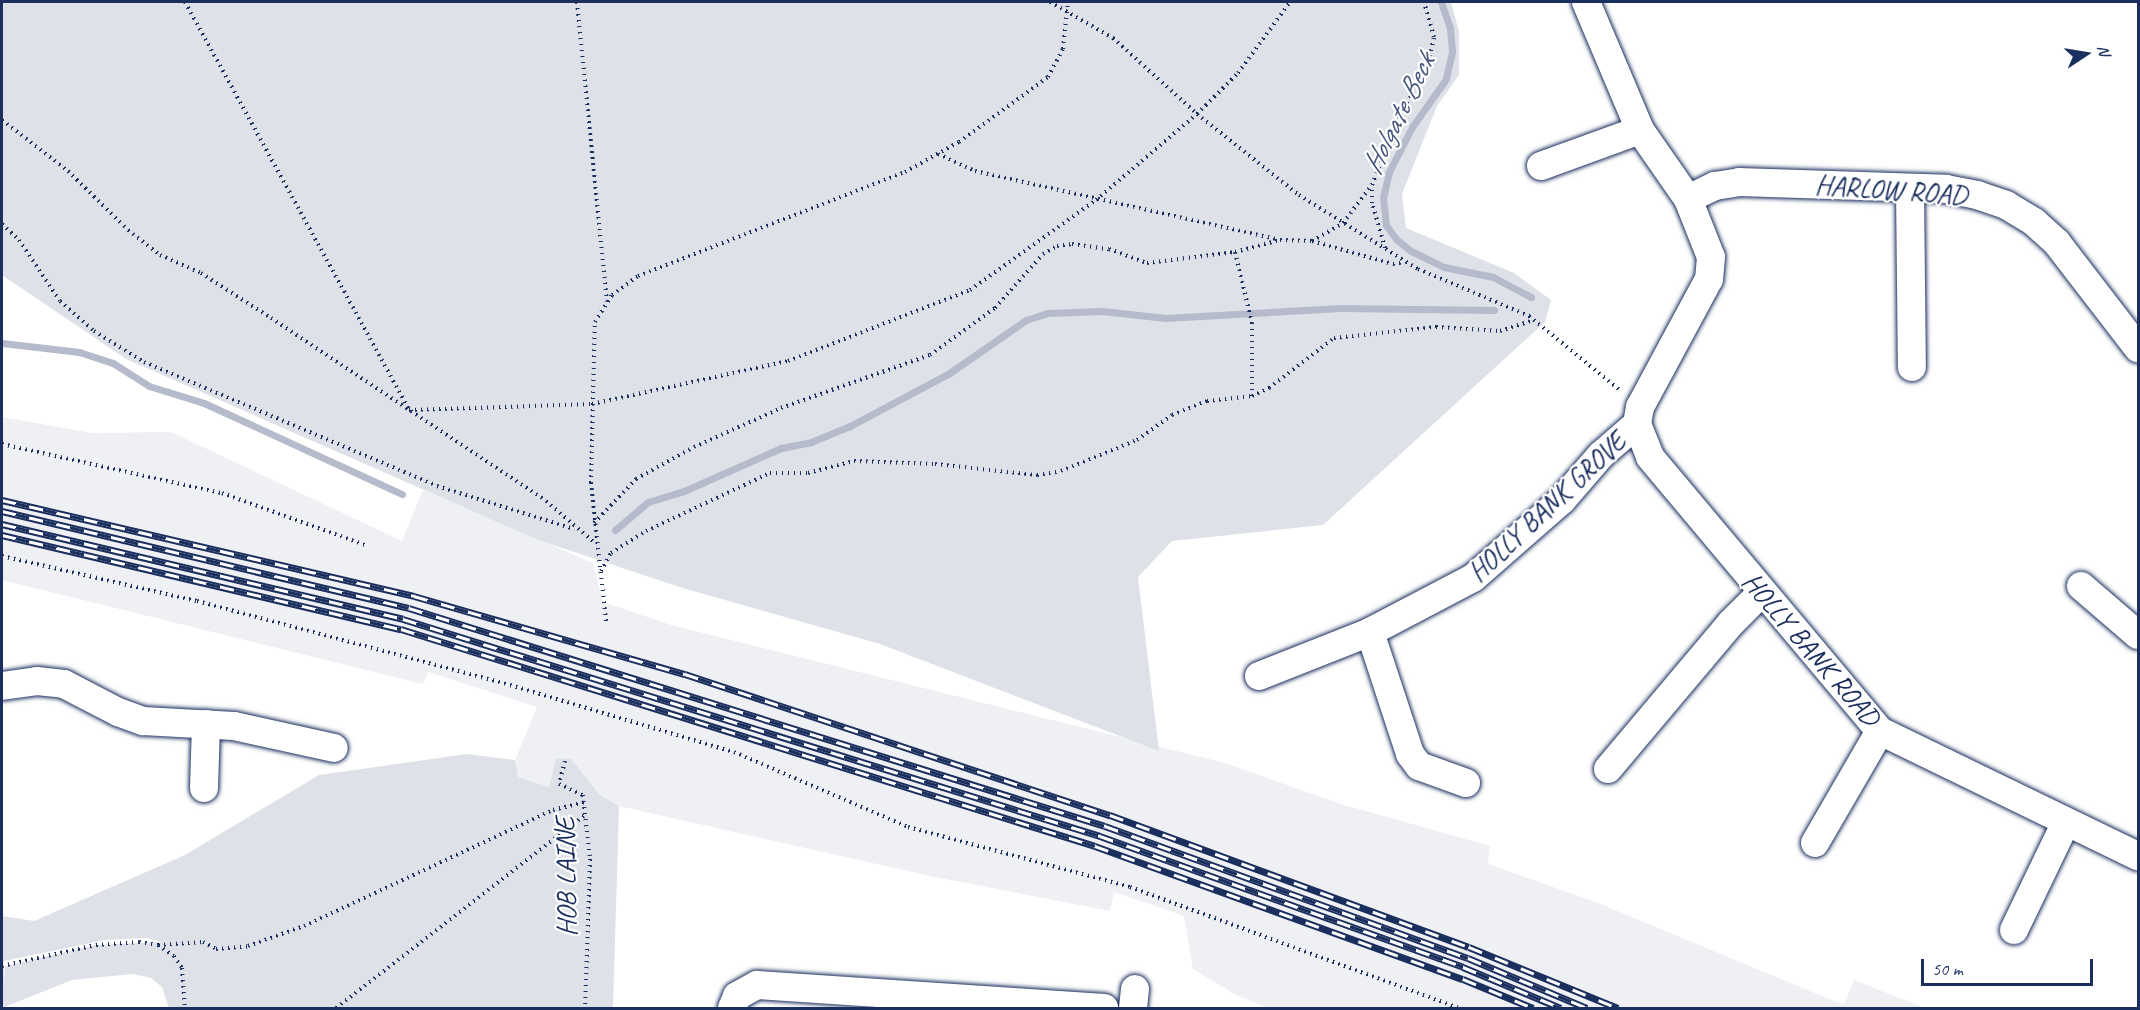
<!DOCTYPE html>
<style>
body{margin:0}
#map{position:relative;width:2140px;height:1010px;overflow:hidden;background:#fff;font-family:Caveat,sans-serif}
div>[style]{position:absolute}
.built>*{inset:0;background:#eff0f4}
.green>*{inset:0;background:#dee1e7}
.stream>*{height:7px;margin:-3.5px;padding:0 3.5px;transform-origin:3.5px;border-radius:3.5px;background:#b5bbca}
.path>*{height:4px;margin-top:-2px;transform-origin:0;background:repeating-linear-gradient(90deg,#1b2f5e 0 1.5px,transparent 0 6px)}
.roads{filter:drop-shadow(0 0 2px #1b2f5e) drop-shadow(0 0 2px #1b2f5e)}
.minor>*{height:28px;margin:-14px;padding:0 14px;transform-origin:14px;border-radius:14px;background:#fff}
.rail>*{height:7px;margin-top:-3.5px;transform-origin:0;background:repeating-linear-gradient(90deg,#fff 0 14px,#1b2f5e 0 28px);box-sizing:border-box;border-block:2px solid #1b2f5e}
span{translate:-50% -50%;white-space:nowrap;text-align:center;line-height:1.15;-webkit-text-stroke:4.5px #fff;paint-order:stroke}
.street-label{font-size:28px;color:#1b2f5e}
.water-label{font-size:30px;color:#49597e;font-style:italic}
.frame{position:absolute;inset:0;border:3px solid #1b2f5e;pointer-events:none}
.north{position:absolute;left:2056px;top:24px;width:60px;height:60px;-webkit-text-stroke:4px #fff;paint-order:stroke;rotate:78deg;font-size:16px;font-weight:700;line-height:24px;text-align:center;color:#1b2f5e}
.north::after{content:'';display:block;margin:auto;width:21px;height:27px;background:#1b2f5e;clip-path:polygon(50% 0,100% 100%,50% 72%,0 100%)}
.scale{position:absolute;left:1921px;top:959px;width:172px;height:27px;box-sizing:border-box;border:3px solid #1b2f5e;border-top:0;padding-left:8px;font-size:18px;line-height:21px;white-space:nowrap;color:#1b2f5e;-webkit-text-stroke:4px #fff;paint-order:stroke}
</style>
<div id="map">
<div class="built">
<div style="clip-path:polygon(2px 417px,92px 433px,171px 432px,402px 541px,423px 490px,593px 563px,603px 602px,671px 625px,1225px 763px,1341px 804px,1490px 846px,1488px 864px,1598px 903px,1844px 1005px,1854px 980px,1925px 1008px,1268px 1008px,1236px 995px,1193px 969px,1184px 916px,1114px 892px,1110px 911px,930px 876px,619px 806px,600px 795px,570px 759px,556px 758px,549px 787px,518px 777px,515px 760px,537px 707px,428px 672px,423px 684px,2px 580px)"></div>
</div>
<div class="green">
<div style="clip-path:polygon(2px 2px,1451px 2px,1459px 32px,1459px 75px,1437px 106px,1402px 194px,1406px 228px,1514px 273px,1551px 300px,1545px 322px,1323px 525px,1172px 541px,1138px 577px,1159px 751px,880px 644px,686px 589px,538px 540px,126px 359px,2px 275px)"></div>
<div style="clip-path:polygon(evenodd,467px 754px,515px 760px,518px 777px,549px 787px,556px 758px,571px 759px,600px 795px,619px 806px,613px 1008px,169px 1008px,162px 987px,151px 978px,133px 974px,72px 980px,2px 1008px,2px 916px,34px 921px,185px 855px,319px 775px,467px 754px,146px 938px,162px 942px,96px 945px,5px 966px,4px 985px,4px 961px,105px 940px,146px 938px)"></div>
</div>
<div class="stream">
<div style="left:1441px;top:2px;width:28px;rotate:71deg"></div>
<div style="left:1450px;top:28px;width:24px;rotate:85deg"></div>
<div style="left:1452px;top:52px;width:28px;rotate:103deg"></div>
<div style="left:1446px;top:79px;width:59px;rotate:125.3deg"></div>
<div style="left:1412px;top:127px;width:51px;rotate:117.1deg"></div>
<div style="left:1389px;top:172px;width:26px;rotate:103deg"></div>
<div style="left:1383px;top:197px;width:28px;rotate:84deg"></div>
<div style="left:1386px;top:225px;width:17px;rotate:54deg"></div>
<div style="left:1396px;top:239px;width:19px;rotate:39deg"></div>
<div style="left:1411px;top:251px;width:37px;rotate:26deg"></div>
<div style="left:1444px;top:267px;width:50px;rotate:11.5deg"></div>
<div style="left:1493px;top:277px;width:43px;rotate:27.8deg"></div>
<div style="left:2px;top:343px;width:78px;rotate:6.7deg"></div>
<div style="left:79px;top:352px;width:36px;rotate:18deg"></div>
<div style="left:113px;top:363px;width:43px;rotate:32.6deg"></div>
<div style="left:149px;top:386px;width:58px;rotate:17.2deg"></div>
<div style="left:204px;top:403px;width:218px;rotate:24.7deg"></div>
<div style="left:615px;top:530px;width:43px;rotate:-40.3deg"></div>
<div style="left:648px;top:502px;width:38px;rotate:-17deg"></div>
<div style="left:684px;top:491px;width:106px;rotate:-23.9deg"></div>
<div style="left:781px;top:448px;width:31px;rotate:-11deg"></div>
<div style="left:811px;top:442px;width:42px;rotate:-22.3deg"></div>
<div style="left:850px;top:426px;width:111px;rotate:-28deg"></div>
<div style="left:948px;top:374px;width:95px;rotate:-34.7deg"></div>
<div style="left:1026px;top:320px;width:22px;rotate:-18deg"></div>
<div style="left:1047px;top:313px;width:55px;rotate:-2.1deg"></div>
<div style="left:1102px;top:311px;width:64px;rotate:6.2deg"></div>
<div style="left:1166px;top:318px;width:174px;rotate:-3.3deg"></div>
<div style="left:1340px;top:308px;width:154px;rotate:0.7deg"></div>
</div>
<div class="path">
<div style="left:185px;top:2px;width:465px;rotate:61.2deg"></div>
<div style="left:409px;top:410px;width:183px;rotate:-1.9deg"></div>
<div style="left:592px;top:404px;width:201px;rotate:-12.4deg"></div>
<div style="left:788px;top:361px;width:195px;rotate:-21.3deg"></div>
<div style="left:970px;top:290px;width:155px;rotate:-35.5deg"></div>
<div style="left:1096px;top:200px;width:133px;rotate:-40.4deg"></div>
<div style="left:1197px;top:114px;width:58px;rotate:-45deg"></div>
<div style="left:1238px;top:73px;width:88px;rotate:-53.8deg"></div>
<div style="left:577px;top:2px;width:301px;rotate:84.3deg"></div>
<div style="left:1050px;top:2px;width:73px;rotate:29.7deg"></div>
<div style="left:1113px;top:38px;width:113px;rotate:42.1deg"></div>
<div style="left:1197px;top:114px;width:130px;rotate:38.5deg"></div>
<div style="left:1299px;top:195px;width:140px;rotate:31.9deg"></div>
<div style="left:1418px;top:269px;width:121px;rotate:22.9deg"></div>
<div style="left:1529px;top:316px;width:119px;rotate:39.2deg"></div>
<div style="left:2px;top:120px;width:83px;rotate:37.7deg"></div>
<div style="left:68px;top:171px;width:84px;rotate:44.5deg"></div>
<div style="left:128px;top:230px;width:41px;rotate:38deg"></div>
<div style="left:160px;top:255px;width:45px;rotate:23.7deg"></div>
<div style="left:201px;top:273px;width:83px;rotate:32.7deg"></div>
<div style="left:271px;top:318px;width:330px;rotate:33.6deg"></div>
<div style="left:546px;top:501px;width:63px;rotate:40.5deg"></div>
<div style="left:938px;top:154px;width:41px;rotate:24.7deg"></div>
<div style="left:975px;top:171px;width:309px;rotate:12.7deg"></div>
<div style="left:2px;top:224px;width:23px;rotate:43deg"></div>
<div style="left:19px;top:240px;width:73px;rotate:56.1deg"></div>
<div style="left:60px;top:301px;width:45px;rotate:41.4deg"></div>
<div style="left:94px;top:331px;width:59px;rotate:31.8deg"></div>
<div style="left:144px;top:362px;width:318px;rotate:22.9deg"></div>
<div style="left:437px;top:486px;width:144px;rotate:17.4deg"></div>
<div style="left:1312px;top:241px;width:84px;rotate:15.9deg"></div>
<div style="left:1393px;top:264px;width:12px;rotate:-9deg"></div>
<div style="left:1385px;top:248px;width:47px;rotate:-106.1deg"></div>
<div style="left:1372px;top:203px;width:18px;rotate:-90deg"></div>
<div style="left:1372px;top:185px;width:77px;rotate:-68.7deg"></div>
<div style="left:1400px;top:113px;width:35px;rotate:-57deg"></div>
<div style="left:1419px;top:84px;width:35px;rotate:-70deg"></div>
<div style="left:1431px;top:51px;width:14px;rotate:-78deg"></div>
<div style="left:1434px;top:37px;width:36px;rotate:-106deg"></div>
<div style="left:1235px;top:252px;width:73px;rotate:76.5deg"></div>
<div style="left:1252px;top:323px;width:73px;rotate:90deg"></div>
<div style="left:2px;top:444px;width:225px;rotate:12.6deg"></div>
<div style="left:222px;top:493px;width:152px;rotate:20deg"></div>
<div style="left:594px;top:523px;width:61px;rotate:-46.3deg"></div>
<div style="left:636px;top:479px;width:66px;rotate:-28.9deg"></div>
<div style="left:694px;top:447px;width:95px;rotate:-24.1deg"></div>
<div style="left:781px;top:408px;width:158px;rotate:-19.6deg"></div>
<div style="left:930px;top:355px;width:80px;rotate:-35.9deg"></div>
<div style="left:995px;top:308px;width:72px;rotate:-48.4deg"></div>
<div style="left:1043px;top:254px;width:16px;rotate:-30deg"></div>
<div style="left:1057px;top:246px;width:15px;rotate:-8deg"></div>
<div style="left:1072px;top:244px;width:37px;rotate:8deg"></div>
<div style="left:1109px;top:249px;width:40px;rotate:20.2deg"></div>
<div style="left:1147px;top:263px;width:89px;rotate:-7.1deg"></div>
<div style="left:1235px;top:252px;width:47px;rotate:-14.9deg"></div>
<div style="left:1280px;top:240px;width:32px;rotate:2deg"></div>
<div style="left:1312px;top:241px;width:36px;rotate:-30deg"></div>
<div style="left:1343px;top:223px;width:48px;rotate:-52.7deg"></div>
<div style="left:2px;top:556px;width:200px;rotate:13deg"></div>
<div style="left:197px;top:601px;width:324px;rotate:15deg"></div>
<div style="left:510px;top:685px;width:234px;rotate:16.7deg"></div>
<div style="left:734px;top:752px;width:189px;rotate:23.3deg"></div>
<div style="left:908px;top:827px;width:230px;rotate:15.1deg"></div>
<div style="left:1130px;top:887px;width:350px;rotate:20.2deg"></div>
<div style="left:601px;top:571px;width:21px;rotate:-61deg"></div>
<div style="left:611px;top:553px;width:41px;rotate:-32.2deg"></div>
<div style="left:646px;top:531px;width:137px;rotate:-25.1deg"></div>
<div style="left:770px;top:473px;width:38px"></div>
<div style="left:808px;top:473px;width:48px;rotate:-14.6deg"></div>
<div style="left:854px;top:461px;width:81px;rotate:2.1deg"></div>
<div style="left:935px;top:464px;width:103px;rotate:6.2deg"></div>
<div style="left:1037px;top:475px;width:24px;rotate:-9deg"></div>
<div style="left:1061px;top:471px;width:82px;rotate:-22.2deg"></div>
<div style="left:1137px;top:440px;width:43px;rotate:-35.5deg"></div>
<div style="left:1172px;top:415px;width:38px;rotate:-22deg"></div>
<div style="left:1207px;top:401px;width:45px;rotate:-6.3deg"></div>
<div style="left:1252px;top:396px;width:19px;rotate:-25deg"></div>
<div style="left:1269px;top:388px;width:82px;rotate:-37.6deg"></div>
<div style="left:1334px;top:338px;width:103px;rotate:-6.2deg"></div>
<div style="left:1436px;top:327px;width:64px;rotate:3.6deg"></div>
<div style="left:1500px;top:331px;width:36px;rotate:-18deg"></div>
<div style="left:606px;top:621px;width:139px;rotate:-96.2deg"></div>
<div style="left:591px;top:483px;width:161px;rotate:-88.6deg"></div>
<div style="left:595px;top:322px;width:32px;rotate:-58deg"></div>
<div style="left:612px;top:295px;width:32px;rotate:-36deg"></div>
<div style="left:638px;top:276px;width:287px;rotate:-21.3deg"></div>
<div style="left:905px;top:172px;width:62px;rotate:-29.1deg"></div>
<div style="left:959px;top:142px;width:110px;rotate:-36.1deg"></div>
<div style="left:1048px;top:77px;width:32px;rotate:-62deg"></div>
<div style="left:1063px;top:49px;width:47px;rotate:-83.9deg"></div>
<div style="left:565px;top:761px;width:24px;rotate:105deg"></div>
<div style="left:559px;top:784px;width:26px;rotate:25deg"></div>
<div style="left:583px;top:795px;width:64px;rotate:83.8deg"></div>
<div style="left:590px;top:859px;width:149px;rotate:91.9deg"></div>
<div style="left:158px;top:945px;width:45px;rotate:-3.8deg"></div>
<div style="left:203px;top:942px;width:15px;rotate:28deg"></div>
<div style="left:216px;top:949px;width:32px;rotate:-5deg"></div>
<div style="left:248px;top:946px;width:59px;rotate:-19.7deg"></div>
<div style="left:304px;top:926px;width:275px;rotate:-25deg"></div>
<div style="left:553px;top:810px;width:32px;rotate:-14deg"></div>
<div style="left:2px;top:966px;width:96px;rotate:-12.6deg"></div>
<div style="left:96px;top:945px;width:43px;rotate:-4deg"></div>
<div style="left:139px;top:942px;width:19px;rotate:9deg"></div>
<div style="left:158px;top:945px;width:19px;rotate:35deg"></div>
<div style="left:174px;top:956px;width:14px;rotate:56deg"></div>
<div style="left:182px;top:968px;width:40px;rotate:85.7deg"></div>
<div style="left:336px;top:1008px;width:316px;rotate:-37.8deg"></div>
</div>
<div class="roads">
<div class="minor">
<div style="left:1586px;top:2px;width:139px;rotate:67.1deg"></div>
<div style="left:1640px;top:130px;width:84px;rotate:55.2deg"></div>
<div style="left:1688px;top:199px;width:62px;rotate:68.4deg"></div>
<div style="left:1711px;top:257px;width:22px;rotate:95deg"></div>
<div style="left:1709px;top:279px;width:145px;rotate:118.3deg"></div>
<div style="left:1640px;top:407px;width:17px;rotate:100deg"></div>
<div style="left:1637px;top:424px;width:35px;rotate:68deg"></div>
<div style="left:1650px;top:457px;width:358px;rotate:50deg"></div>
<div style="left:1880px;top:731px;width:287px;rotate:25.9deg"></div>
<div style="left:1541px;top:166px;width:105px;rotate:-20deg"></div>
<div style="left:1910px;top:188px;width:179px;rotate:89.4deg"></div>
<div style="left:1688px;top:199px;width:30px;rotate:-26deg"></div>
<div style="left:1715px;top:186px;width:24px;rotate:-9deg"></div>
<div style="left:1739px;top:182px;width:207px;rotate:1.9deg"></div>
<div style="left:1946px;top:189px;width:32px;rotate:11deg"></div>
<div style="left:1977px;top:195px;width:31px;rotate:19deg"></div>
<div style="left:2006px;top:205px;width:33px;rotate:31deg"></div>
<div style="left:2034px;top:222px;width:31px;rotate:42deg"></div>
<div style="left:2057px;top:243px;width:133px;rotate:52.4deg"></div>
<div style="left:2081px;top:586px;width:75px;rotate:40.7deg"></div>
<div style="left:1370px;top:632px;width:128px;rotate:71.8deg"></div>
<div style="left:1410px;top:754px;width:15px;rotate:53deg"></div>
<div style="left:1419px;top:766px;width:50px;rotate:19.9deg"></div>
<div style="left:1259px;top:676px;width:119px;rotate:-21.6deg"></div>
<div style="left:1370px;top:632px;width:116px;rotate:-27.7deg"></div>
<div style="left:1473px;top:578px;width:118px;rotate:-41.2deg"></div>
<div style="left:1562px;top:500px;width:60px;rotate:-49.1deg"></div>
<div style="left:1601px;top:455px;width:48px;rotate:-40.7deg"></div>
<div style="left:2px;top:686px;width:35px;rotate:-8deg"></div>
<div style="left:37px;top:681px;width:27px;rotate:6deg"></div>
<div style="left:64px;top:684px;width:61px;rotate:27.4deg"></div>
<div style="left:118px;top:712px;width:27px;rotate:20deg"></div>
<div style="left:143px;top:721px;width:91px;rotate:3.1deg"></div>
<div style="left:234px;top:726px;width:102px;rotate:12.4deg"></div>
<div style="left:1608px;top:769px;width:191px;rotate:-49.9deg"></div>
<div style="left:1731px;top:623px;width:42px;rotate:-45deg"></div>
<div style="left:204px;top:788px;width:64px;rotate:-88.2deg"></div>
<div style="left:1815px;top:843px;width:129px;rotate:-59.9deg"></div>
<div style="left:2014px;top:930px;width:120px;rotate:-64.3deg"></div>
<div style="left:732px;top:1008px;width:13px;rotate:-67deg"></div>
<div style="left:737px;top:996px;width:23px;rotate:-29deg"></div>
<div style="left:757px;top:985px;width:348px;rotate:3.8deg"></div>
<div style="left:1133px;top:1008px;width:19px;rotate:-84deg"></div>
</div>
</div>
<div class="rail">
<div style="left:2px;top:500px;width:423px;rotate:13.1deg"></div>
<div style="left:414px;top:596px;width:282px;rotate:16.1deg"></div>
<div style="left:685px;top:674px;width:448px;rotate:18.4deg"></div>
<div style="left:1110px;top:815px;width:382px;rotate:20.2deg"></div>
<div style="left:1469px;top:947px;width:161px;rotate:22.3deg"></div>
<div style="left:2px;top:511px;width:418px;rotate:13.4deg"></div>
<div style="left:409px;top:608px;width:729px;rotate:17.39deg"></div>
<div style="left:1105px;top:826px;width:386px;rotate:20deg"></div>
<div style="left:1468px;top:958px;width:129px;rotate:22.8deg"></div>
<div style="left:2px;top:524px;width:412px;rotate:13.3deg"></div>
<div style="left:403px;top:619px;width:730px;rotate:17.29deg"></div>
<div style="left:1100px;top:836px;width:386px;rotate:19.8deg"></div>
<div style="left:1463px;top:967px;width:106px;rotate:22.7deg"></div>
<div style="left:2px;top:535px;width:410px;rotate:13.3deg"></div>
<div style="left:401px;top:629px;width:727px;rotate:17.36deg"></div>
<div style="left:1095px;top:846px;width:391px;rotate:19.9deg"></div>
<div style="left:1463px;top:979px;width:76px;rotate:22.5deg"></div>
</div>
<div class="street-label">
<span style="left:1891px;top:190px;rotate:4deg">HARLOW ROAD</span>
<span style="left:1547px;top:507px;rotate:-43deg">HOLLY BANK GROVE</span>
<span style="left:1811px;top:649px;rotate:49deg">HOLLY BANK ROAD</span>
<span style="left:566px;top:877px;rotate:-91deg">HOB LAINE</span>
</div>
<div class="water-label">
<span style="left:1398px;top:114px;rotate:-64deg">Holgate Beck</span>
</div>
<div class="frame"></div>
<div class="north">N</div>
<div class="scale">50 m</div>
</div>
